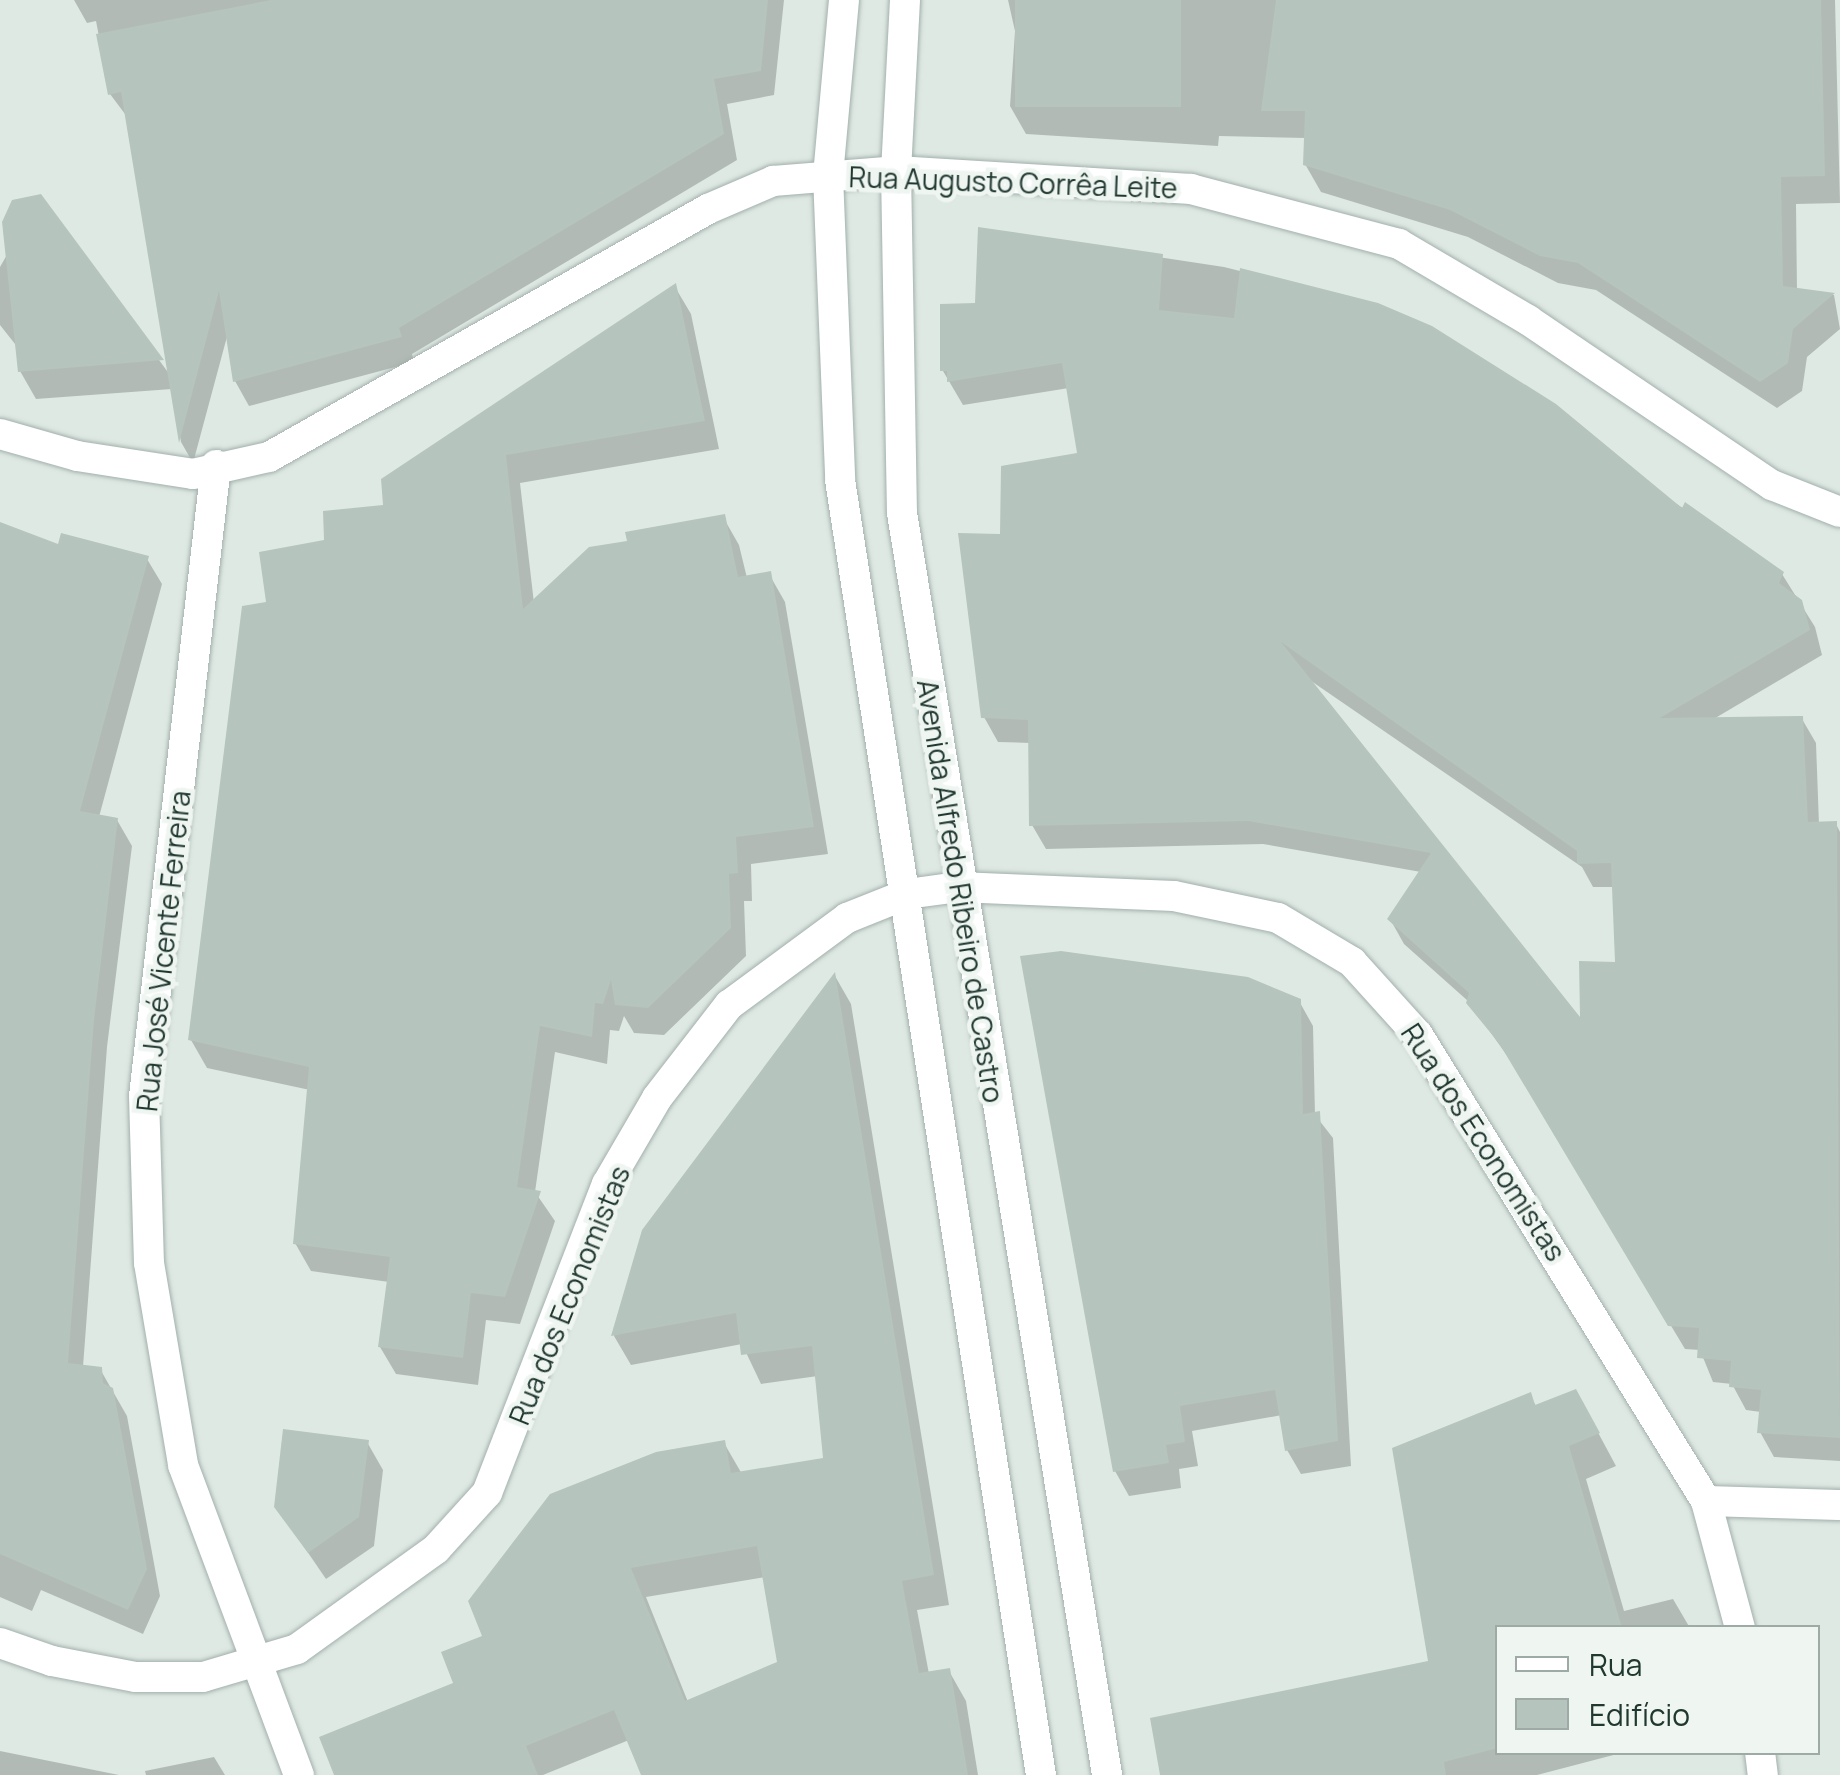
<!DOCTYPE html>
<meta charset="utf-8">
<style>
body{margin:0}
#map{position:relative;width:1840px;height:1775px;overflow:hidden;background:#dfe9e4;font-family:Manrope,sans-serif}
div>[style]{position:absolute}
.shadow>*{inset:0;background:#0003}
.building>*{inset:0;background:#b5c4bd;transform-origin:0 0}
.roads{filter:drop-shadow(0 0 2px #a2b0ab) drop-shadow(0 0 2px #a2b0ab)}
.minor>*{height:30px;margin:-15px;padding:0 15px;transform-origin:15px;border-radius:15px;background:#fff}
span{translate:-50% -50%;white-space:nowrap;text-align:center;line-height:1.15;-webkit-text-stroke:9px #eff6f2;paint-order:stroke}
.street-label{font-size:28px;color:#213831}
.legend{position:absolute;left:1495px;top:1625px;width:325px;height:130px;box-sizing:border-box;background:#eff6f2;border:2px solid #9daaa5;margin:0;padding:12px 18px;list-style:none;font-size:30px;color:#213831}
.legend li{display:flex;align-items:center;gap:20px;height:50px}
.legend b{width:50px;border:2px solid #9daaa5}
</style>
<div id="map">
<div class="shadow">
<div style="clip-path:polygon(74px 0,784px 0,774px 95px,727px 104px,737px 160px,412px 354px,414px 362px,249px 406px,235px 381px,228px 333px,193px 463px,181px 442px,172px 389px,36px 399px,20px 371px,19px 349px,0 325px,0 267px,40px 197px,170px 375px,128px 118px,110px 94px,96px 21px,87px 23px)"></div>
<div style="clip-path:polygon(1008px 0,1835px 0,1840px 203px,1796px 204px,1797px 290px,1834px 295px,1840px 329px,1807px 357px,1802px 391px,1777px 408px,1596px 290px,1558px 283px,1468px 237px,1321px 192px,1305px 164px,1306px 138px,1219px 136px,1218px 146px,1026px 134px,1010px 106px,1015px 31px)"></div>
<div style="clip-path:polygon(evenodd,980px 230px,1224px 267px,1377px 305px,1782px 574px,1815px 627px,1822px 655px,1712px 720px,1802px 719px,1816px 743px,1819px 824px,1836px 824px,1840px 832px,1840px 1461px,1774px 1457px,1760px 1432px,1761px 1412px,1746px 1410px,1732px 1384px,1713px 1382px,1700px 1350px,1685px 1349px,1516px 1068px,1468px 1001px,1404px 944px,1390px 919px,1421px 872px,1263px 844px,1046px 849px,1032px 825px,1031px 743px,998px 742px,984px 717px,1002px 537px,1080px 455px,1069px 388px,963px 405px,943px 371px,977px 305px,980px 230px,1298px 672px,1582px 867px,1593px 887px,1614px 887px,1617px 964px,1582px 1024px,1298px 672px)"></div>
<div style="clip-path:polygon(675px 287px,691px 314px,719px 449px,520px 483px,534px 603px,630px 543px,723px 517px,739px 545px,747px 578px,769px 574px,785px 602px,828px 854px,751px 864px,752px 901px,744px 901px,746px 956px,664px 1035px,634px 1033px,624px 1016px,619px 1031px,610px 1030px,607px 1064px,555px 1052px,535px 1192px,555px 1221px,520px 1324px,486px 1320px,478px 1385px,396px 1374px,380px 1347px,389px 1282px,311px 1271px,295px 1243px,310px 1090px,207px 1068px,191px 1040px,269px 605px,326px 543px,385px 507px)"></div>
<div style="clip-path:polygon(0 525px,60px 547px,147px 559px,162px 584px,99px 817px,117px 820px,132px 846px,107px 1047px,83px 1367px,100px 1369px,127px 1416px,160px 1596px,143px 1634px,41px 1590px,32px 1611px,0 1597px)"></div>
<div style="clip-path:polygon(evenodd,835px 976px,851px 1004px,949px 1605px,917px 1610px,929px 1674px,949px 1671px,966px 1701px,978px 1775px,644px 1775px,629px 1740px,543px 1775px,337px 1775px,456px 1685px,485px 1637px,724px 1443px,742px 1474px,826px 1460px,818px 1376px,761px 1384px,742px 1344px,631px 1365px,614px 1336px,644px 1231px,835px 976px,765px 1577px,780px 1664px,688px 1702px,646px 1597px,765px 1577px)"></div>
<div style="clip-path:polygon(1299px 1001px,1313px 1026px,1315px 1115px,1333px 1138px,1351px 1466px,1301px 1474px,1287px 1450px,1282px 1415px,1192px 1431px,1198px 1466px,1179px 1469px,1181px 1488px,1129px 1496px,1115px 1471px)"></div>
<div style="clip-path:polygon(1530px 1395px,1537px 1408px,1594px 1425px,1616px 1466px,1586px 1479px,1624px 1611px,1673px 1599px,1690px 1628px,1498px 1628px,1498px 1752px,1625px 1752px,1537px 1775px,1162px 1775px,1432px 1667px)"></div>
<div style="clip-path:polygon(367px 1442px,383px 1470px,374px 1546px,326px 1579px,276px 1506px)"></div>
<div style="clip-path:polygon(0 1751px,119px 1775px,0 1775px)"></div>
<div style="clip-path:polygon(214px 1757px,225px 1775px,146px 1775px,145px 1771px)"></div>
</div>
<div class="building">
<div style="clip-path:polygon(271px 0,768px 0,761px 71px,714px 79px,724px 134px,399px 328px,402px 337px,233px 382px,219px 291px,179px 443px,121px 92px,108px 95px,96px 34px)"></div>
<div style="left:1015px;top:0;width:166px;height:107px"></div>
<div style="clip-path:polygon(1276px 0,1821px 0,1825px 176px,1781px 177px,1783px 286px,1835px 293px,1793px 329px,1788px 363px,1760px 382px,1578px 263px,1540px 256px,1450px 210px,1303px 165px,1305px 111px,1261px 111px)"></div>
<div style="clip-path:polygon(41px 194px,164px 360px,18px 372px,2px 222px,12px 200px)"></div>
<div style="clip-path:polygon(evenodd,978px 227px,1163px 254px,1159px 310px,1234px 318px,1240px 268px,1378px 303px,1432px 326px,1556px 404px,1682px 508px,1685px 502px,1784px 572px,1779px 583px,1802px 600px,1810px 630px,1660px 718px,1803px 716px,1808px 822px,1837px 821px,1840px 1438px,1757px 1433px,1761px 1390px,1729px 1387px,1731px 1361px,1697px 1358px,1699px 1328px,1668px 1326px,1499px 1043px,1466px 1003px,1469px 993px,1387px 919px,1431px 853px,1248px 821px,1029px 826px,1028px 720px,981px 718px,958px 533px,1000px 534px,1001px 466px,1077px 453px,1062px 363px,947px 382px,947px 371px,940px 371px,940px 304px,975px 303px,978px 227px,1281px 642px,1577px 851px,1577px 864px,1611px 863px,1615px 962px,1579px 961px,1580px 1017px,1281px 642px)"></div>
<div style="clip-path:polygon(676px 283px,705px 421px,506px 455px,523px 609px,589px 547px,627px 541px,625px 532px,725px 514px,738px 577px,771px 571px,814px 827px,736px 837px,738px 873px,729px 874px,731px 928px,648px 1008px,615px 1005px,611px 980px,603px 1004px,595px 1003px,592px 1037px,540px 1026px,517px 1187px,541px 1191px,505px 1297px,471px 1293px,463px 1358px,378px 1347px,390px 1257px,293px 1244px,309px 1067px,188px 1040px,242px 606px,266px 602px,259px 552px,324px 540px,323px 511px,383px 505px,381px 479px)"></div>
<div style="clip-path:polygon(0 522px,58px 544px,61px 533px,149px 556px,80px 811px,118px 818px,94px 1020px,68px 1363px,102px 1367px,103px 1383px,113px 1388px,147px 1569px,128px 1610px,0 1554px)"></div>
<div style="clip-path:polygon(1061px 951px,1248px 977px,1301px 999px,1303px 1114px,1320px 1111px,1338px 1441px,1285px 1451px,1275px 1390px,1180px 1406px,1185px 1442px,1166px 1445px,1169px 1463px,1113px 1472px,1020px 956px)"></div>
<div style="clip-path:polygon(evenodd,835px 972px,934px 1575px,902px 1581px,919px 1673px,950px 1668px,968px 1775px,641px 1775px,614px 1710px,526px 1746px,538px 1775px,334px 1775px,319px 1737px,453px 1683px,441px 1652px,482px 1636px,468px 1601px,550px 1494px,656px 1452px,725px 1440px,731px 1473px,823px 1458px,812px 1346px,741px 1355px,736px 1313px,611px 1336px,642px 1230px,835px 972px,757px 1546px,777px 1662px,685px 1701px,631px 1568px,757px 1546px)"></div>
<div style="clip-path:polygon(1576px 1389px,1600px 1433px,1569px 1446px,1622px 1628px,1498px 1628px,1498px 1748px,1444px 1762px,1446px 1775px,1160px 1775px,1150px 1718px,1428px 1661px,1392px 1448px,1531px 1392px,1535px 1405px)"></div>
<div style="clip-path:polygon(283px 1429px,369px 1440px,359px 1517px,308px 1553px,274px 1507px)"></div>
</div>
<div class="roads">
<div class="minor">
<div style="left:844px;top:0;width:176px;rotate:95.2deg"></div>
<div style="left:828px;top:175px;width:305px;rotate:87.7deg"></div>
<div style="left:840px;top:480px;width:1311px;rotate:81.18deg"></div>
<div style="left:905px;top:0;width:171px;rotate:93deg"></div>
<div style="left:896px;top:171px;width:342px;rotate:89deg"></div>
<div style="left:902px;top:513px;width:1279px;rotate:80.77deg"></div>
<div style="left:0;top:434px;width:80px;rotate:15.9deg"></div>
<div style="left:77px;top:456px;width:117px;rotate:8.8deg"></div>
<div style="left:193px;top:474px;width:78px;rotate:-12.6deg"></div>
<div style="left:269px;top:457px;width:504px;rotate:-29.46deg"></div>
<div style="left:708px;top:209px;width:71px;rotate:-23.3deg"></div>
<div style="left:773px;top:181px;width:123px;rotate:-4.6deg"></div>
<div style="left:896px;top:171px;width:296px;rotate:3.5deg"></div>
<div style="left:1191px;top:189px;width:215px;rotate:14.8deg"></div>
<div style="left:1399px;top:244px;width:150px;rotate:30.5deg"></div>
<div style="left:1528px;top:320px;width:295px;rotate:34.1deg"></div>
<div style="left:1772px;top:485px;width:73px;rotate:21.7deg"></div>
<div style="left:216px;top:465px;width:635px;rotate:96.51deg"></div>
<div style="left:144px;top:1096px;width:167px;rotate:88.3deg"></div>
<div style="left:149px;top:1263px;width:205px;rotate:80.4deg"></div>
<div style="left:183px;top:1465px;width:331px;rotate:69.5deg"></div>
<div style="left:1706px;top:1501px;width:131px;rotate:75deg"></div>
<div style="left:0;top:1643px;width:55px;rotate:19.1deg"></div>
<div style="left:52px;top:1661px;width:85px;rotate:10.9deg"></div>
<div style="left:135px;top:1677px;width:68px"></div>
<div style="left:203px;top:1677px;width:98px;rotate:-16.6deg"></div>
<div style="left:297px;top:1649px;width:171px;rotate:-35.7deg"></div>
<div style="left:436px;top:1549px;width:76px;rotate:-47.7deg"></div>
<div style="left:487px;top:1493px;width:331px;rotate:-68.8deg"></div>
<div style="left:607px;top:1184px;width:99px;rotate:-59.8deg"></div>
<div style="left:657px;top:1098px;width:118px;rotate:-52.3deg"></div>
<div style="left:729px;top:1005px;width:147px;rotate:-36.4deg"></div>
<div style="left:847px;top:918px;width:65px;rotate:-21.8deg"></div>
<div style="left:907px;top:894px;width:51px;rotate:-7.8deg"></div>
<div style="left:958px;top:887px;width:216px;rotate:2.4deg"></div>
<div style="left:1174px;top:896px;width:106px;rotate:11.9deg"></div>
<div style="left:1278px;top:918px;width:86px;rotate:30.7deg"></div>
<div style="left:1352px;top:962px;width:98px;rotate:47.9deg"></div>
<div style="left:1418px;top:1035px;width:548px;rotate:58.28deg"></div>
<div style="left:1706px;top:1501px;width:134px;rotate:1.7deg"></div>
<div style="left:1760px;top:1752px;width:23px;rotate:83deg"></div>
</div>
</div>
<div class="street-label">
<span style="left:1013px;top:182px;rotate:2deg">Rua Augusto Corrêa Leite</span>
<span style="left:961px;top:891px;rotate:81deg">Avenida Alfredo Ribeiro de Castro</span>
<span style="left:163px;top:951px;rotate:-84deg">Rua José Vicente Ferreira</span>
<span style="left:1484px;top:1142px;rotate:57deg">Rua dos Economistas</span>
<span style="left:569px;top:1295px;rotate:-68deg">Rua dos Economistas</span>
</div>
<ul class="legend">
<li><b style="height:12px;background:#fff"></b>Rua</li>
<li><b style="height:28px;background:#b5c4bd"></b>Edifício</li>
</ul>
</div>
